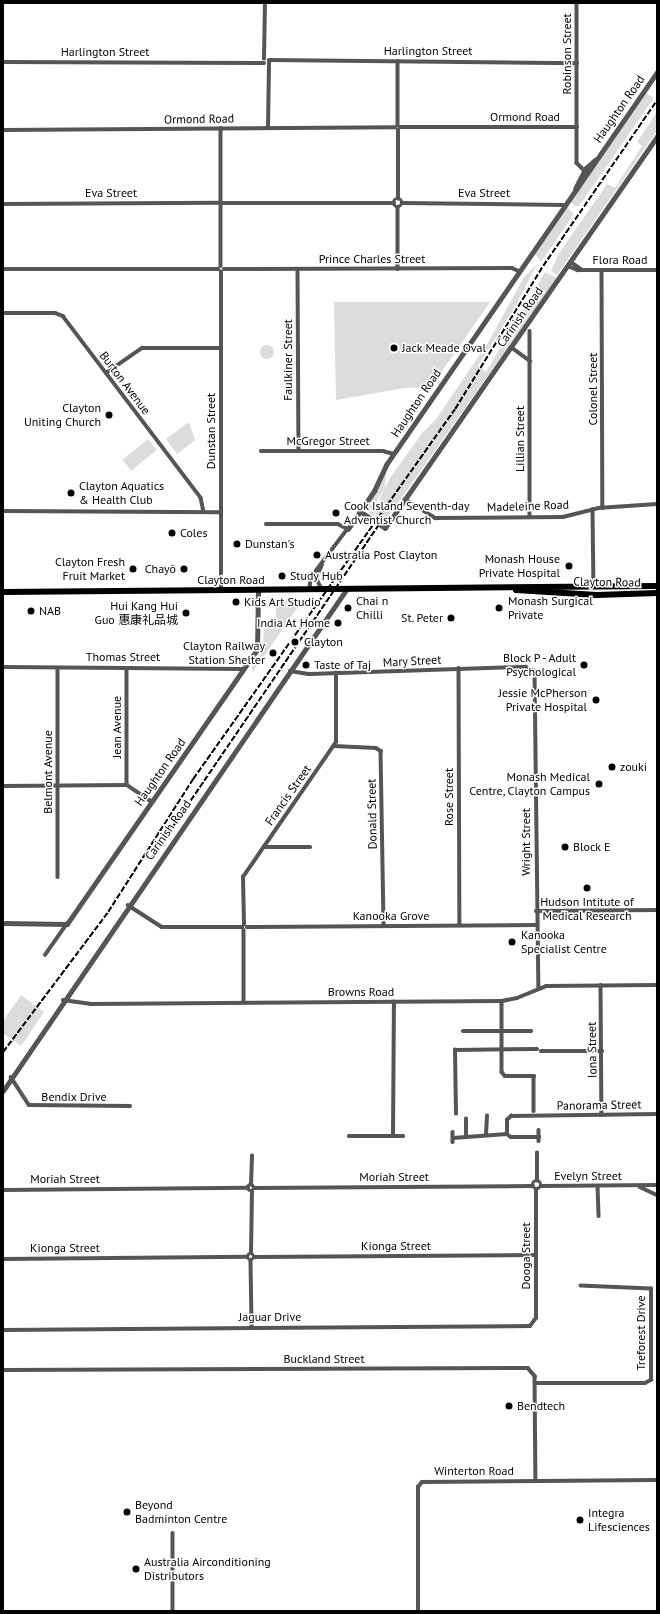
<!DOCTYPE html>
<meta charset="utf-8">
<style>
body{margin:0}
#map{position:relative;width:660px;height:1614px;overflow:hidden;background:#fff;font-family:"PT Sans","Noto Sans SC",sans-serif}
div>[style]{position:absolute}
.green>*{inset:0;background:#dcdcdc;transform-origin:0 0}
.round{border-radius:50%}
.minor>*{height:3.5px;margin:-1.75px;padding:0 1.75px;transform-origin:1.75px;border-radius:1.75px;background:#555}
.minor>.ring{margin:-1.75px;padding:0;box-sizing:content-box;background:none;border:3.5px solid #555;border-radius:50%}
.tertiary>*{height:4.5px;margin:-2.25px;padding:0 2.25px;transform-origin:2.25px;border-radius:2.25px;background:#555}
.primary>*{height:5.5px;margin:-2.75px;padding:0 2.75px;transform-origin:2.75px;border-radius:2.75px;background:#000}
.rail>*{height:1.5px;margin-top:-0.75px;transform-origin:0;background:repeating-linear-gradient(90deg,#000 0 6px,transparent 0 8px)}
.dots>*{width:11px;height:11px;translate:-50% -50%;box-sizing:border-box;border:2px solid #fff;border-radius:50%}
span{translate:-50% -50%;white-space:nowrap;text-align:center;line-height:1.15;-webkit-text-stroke:3px #fff;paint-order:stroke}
.street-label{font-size:12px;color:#000}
.poi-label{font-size:12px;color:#000}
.left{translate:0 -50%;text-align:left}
.right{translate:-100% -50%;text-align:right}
.frame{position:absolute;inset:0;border:4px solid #000;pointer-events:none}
</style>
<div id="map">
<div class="green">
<div style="clip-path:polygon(646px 93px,654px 98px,579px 206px,575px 206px,570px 202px)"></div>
<div style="clip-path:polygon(657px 112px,657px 131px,557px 275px,551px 271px,558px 255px,607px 184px,615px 188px,642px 146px,637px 142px)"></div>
<div style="clip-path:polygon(567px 207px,574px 214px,541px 262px,536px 255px,532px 258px)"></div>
<div style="clip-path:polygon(537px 264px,514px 309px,478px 366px,486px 372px,545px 272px,557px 278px,393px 510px,379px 500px,390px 478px,423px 432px,436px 419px,489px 341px,524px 277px)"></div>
<div style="clip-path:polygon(334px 302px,490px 302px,431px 387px,405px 388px,336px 400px)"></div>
<div class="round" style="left:260px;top:345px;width:14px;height:14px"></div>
<div style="clip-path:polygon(189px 422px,195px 440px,177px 454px,166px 439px)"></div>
<div style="left:148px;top:439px;width:14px;height:33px;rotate:51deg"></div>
<div style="clip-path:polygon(386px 470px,385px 488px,377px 500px,377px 510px,373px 516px,368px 512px,367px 506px)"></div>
<div style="clip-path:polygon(379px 502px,392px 511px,386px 520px,375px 517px)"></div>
<div style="clip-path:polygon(276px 599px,287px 599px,287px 602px,296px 602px,298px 607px,252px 673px,252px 666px,263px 650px,264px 622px,276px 621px)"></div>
<div style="clip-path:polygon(21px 995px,44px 1012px,21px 1046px,3px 1033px,3px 1021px)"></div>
</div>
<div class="minor">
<div style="left:577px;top:3px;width:160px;rotate:90deg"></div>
<div style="left:577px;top:163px;width:13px;rotate:45deg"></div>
<div style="left:264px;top:59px;width:56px;rotate:-89deg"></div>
<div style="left:269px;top:60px;width:308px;rotate:0.6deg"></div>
<div style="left:398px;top:61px;width:64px;rotate:90deg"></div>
<div style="left:3px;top:62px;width:261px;rotate:0.2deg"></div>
<div style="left:400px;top:127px;width:177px"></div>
<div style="left:221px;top:128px;width:73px;rotate:90deg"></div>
<div style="left:268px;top:128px;width:65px;rotate:-89.1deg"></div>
<div style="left:3px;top:130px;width:392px;rotate:-0.4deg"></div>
<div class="ring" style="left:394px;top:199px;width:4.5px;height:4.5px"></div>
<div style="left:398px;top:199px;width:69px;rotate:-90deg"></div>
<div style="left:223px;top:203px;width:171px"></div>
<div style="left:402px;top:203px;width:163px;rotate:0.7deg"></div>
<div style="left:3px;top:204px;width:216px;rotate:-0.3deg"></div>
<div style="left:221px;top:205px;width:61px;rotate:90deg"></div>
<div style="left:398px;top:207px;width:62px;rotate:90deg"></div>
<div style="left:571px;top:262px;width:12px;rotate:35deg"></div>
<div style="left:568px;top:266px;width:11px;rotate:22deg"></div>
<div style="left:578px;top:270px;width:79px"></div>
<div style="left:3px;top:269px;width:215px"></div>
<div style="left:224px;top:269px;width:288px;rotate:-0.2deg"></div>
<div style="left:512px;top:268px;width:8px;rotate:23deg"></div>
<div style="left:298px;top:269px;width:182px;rotate:89.7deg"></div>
<div style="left:602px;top:270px;width:238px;rotate:89.8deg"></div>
<div style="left:3px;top:313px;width:52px"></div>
<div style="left:55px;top:313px;width:9px;rotate:21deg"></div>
<div style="left:63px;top:316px;width:228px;rotate:52.8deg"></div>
<div style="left:201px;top:498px;width:14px;rotate:78deg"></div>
<div style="left:530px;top:331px;width:186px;rotate:90deg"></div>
<div style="left:511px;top:347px;width:24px;rotate:36deg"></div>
<div style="left:106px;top:373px;width:44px;rotate:-34.8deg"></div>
<div style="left:142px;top:348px;width:79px"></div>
<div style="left:261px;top:451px;width:122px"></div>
<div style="left:383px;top:451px;width:11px;rotate:15deg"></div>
<div style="left:405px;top:499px;width:36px;rotate:32deg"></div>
<div style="left:435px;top:518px;width:128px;rotate:-0.4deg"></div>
<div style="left:563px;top:517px;width:36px;rotate:-14deg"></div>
<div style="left:598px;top:508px;width:59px;rotate:-3.9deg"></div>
<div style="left:593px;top:509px;width:77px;rotate:89.3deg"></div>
<div style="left:3px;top:511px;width:218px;rotate:0.3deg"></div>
<div style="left:266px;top:524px;width:72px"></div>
<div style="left:338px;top:524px;width:11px;rotate:27deg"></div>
<div style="left:348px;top:529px;width:61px;rotate:127.1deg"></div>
<div style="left:311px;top:578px;width:12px;rotate:95deg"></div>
<div style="left:321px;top:588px;width:10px;rotate:-119deg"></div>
<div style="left:316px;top:579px;width:15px;rotate:-67deg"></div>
<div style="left:221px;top:591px;width:319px;rotate:-90deg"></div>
<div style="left:3px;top:667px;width:240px;rotate:0.5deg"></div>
<div style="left:58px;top:668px;width:209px;rotate:90deg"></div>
<div style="left:127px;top:668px;width:117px;rotate:90deg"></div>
<div style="left:459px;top:668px;width:257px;rotate:89.8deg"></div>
<div style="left:290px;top:671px;width:20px;rotate:9deg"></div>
<div style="left:310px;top:674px;width:216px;rotate:-1.9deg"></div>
<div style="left:526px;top:667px;width:10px;rotate:24deg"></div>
<div style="left:535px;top:671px;width:316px;rotate:89.3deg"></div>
<div style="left:334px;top:746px;width:42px;rotate:2.7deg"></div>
<div style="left:376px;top:748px;width:6px;rotate:31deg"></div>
<div style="left:381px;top:751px;width:175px;rotate:89deg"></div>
<div style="left:3px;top:786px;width:124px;rotate:-0.5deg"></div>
<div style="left:127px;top:785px;width:30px;rotate:34deg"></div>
<div style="left:264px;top:847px;width:46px"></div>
<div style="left:128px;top:905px;width:40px;rotate:32.9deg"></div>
<div style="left:162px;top:927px;width:80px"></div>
<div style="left:536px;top:911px;width:121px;rotate:-0.5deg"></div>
<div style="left:244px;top:925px;width:48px;rotate:-91.2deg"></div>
<div style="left:243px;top:877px;width:164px;rotate:-55.4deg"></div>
<div style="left:336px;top:742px;width:69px;rotate:-90deg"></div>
<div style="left:247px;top:927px;width:289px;rotate:-0.4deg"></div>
<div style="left:244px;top:930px;width:72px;rotate:90deg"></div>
<div style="left:45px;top:955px;width:38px;rotate:-55deg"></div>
<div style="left:601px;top:985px;width:130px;rotate:89.6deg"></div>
<div style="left:63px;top:1000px;width:27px;rotate:8deg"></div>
<div style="left:90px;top:1004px;width:412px;rotate:-0.4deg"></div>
<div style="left:502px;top:1001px;width:15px;rotate:-11deg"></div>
<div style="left:517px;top:998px;width:31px;rotate:-22deg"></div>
<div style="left:546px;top:986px;width:111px;rotate:-0.5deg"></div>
<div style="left:502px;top:1001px;width:71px;rotate:90deg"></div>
<div style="left:502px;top:1072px;width:5px;rotate:53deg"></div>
<div style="left:505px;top:1076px;width:29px"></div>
<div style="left:534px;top:1076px;width:35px;rotate:90deg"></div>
<div style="left:463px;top:1031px;width:68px"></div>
<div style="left:541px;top:1051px;width:61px"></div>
<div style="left:11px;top:1077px;width:33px;rotate:57deg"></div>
<div style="left:29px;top:1105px;width:101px;rotate:0.6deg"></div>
<div style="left:456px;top:1114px;width:64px;rotate:-90.9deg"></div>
<div style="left:455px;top:1050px;width:82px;rotate:-0.7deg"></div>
<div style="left:539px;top:1130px;width:11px;rotate:90deg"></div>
<div style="left:453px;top:1132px;width:10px;rotate:90deg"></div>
<div style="left:507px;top:1134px;width:14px;rotate:-90deg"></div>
<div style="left:507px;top:1120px;width:6px;rotate:-45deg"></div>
<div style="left:511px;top:1116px;width:146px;rotate:-0.8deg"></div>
<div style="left:486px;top:1135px;width:19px;rotate:-87deg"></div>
<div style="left:349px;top:1136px;width:54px"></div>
<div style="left:393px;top:1136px;width:134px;rotate:-89.6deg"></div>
<div style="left:466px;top:1137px;width:18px;rotate:-90deg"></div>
<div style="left:453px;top:1138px;width:54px;rotate:-4.2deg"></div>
<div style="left:507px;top:1134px;width:5px;rotate:37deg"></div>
<div style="left:511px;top:1137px;width:28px"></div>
<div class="ring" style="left:532.5px;top:1180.5px;width:5.5px;height:5.5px"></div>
<div style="left:537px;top:1181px;width:28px;rotate:-90deg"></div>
<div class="ring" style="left:247.5px;top:1184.5px;width:3.5px;height:3.5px"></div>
<div style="left:251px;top:1185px;width:29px;rotate:-88deg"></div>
<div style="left:541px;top:1186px;width:116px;rotate:-0.5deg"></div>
<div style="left:598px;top:1186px;width:30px;rotate:88deg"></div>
<div style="left:640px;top:1187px;width:19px;rotate:25deg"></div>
<div style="left:255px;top:1188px;width:278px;rotate:-0.4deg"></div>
<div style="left:3px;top:1190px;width:245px;rotate:-0.5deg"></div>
<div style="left:251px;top:1253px;width:61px;rotate:-89.1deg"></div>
<div class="ring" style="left:247.5px;top:1253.5px;width:3.5px;height:3.5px"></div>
<div style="left:255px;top:1257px;width:281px;rotate:-0.4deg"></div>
<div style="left:3px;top:1259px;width:244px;rotate:-0.5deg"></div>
<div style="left:251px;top:1261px;width:66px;rotate:89.1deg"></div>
<div style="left:3px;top:1330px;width:527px;rotate:-0.43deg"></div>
<div style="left:530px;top:1326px;width:10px;rotate:-53deg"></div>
<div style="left:536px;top:1318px;width:128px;rotate:-90deg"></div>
<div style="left:3px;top:1370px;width:525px;rotate:-0.22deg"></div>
<div style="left:528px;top:1368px;width:11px;rotate:49deg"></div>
<div style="left:535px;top:1376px;width:105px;rotate:89.5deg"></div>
<div style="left:535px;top:1383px;width:110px"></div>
<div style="left:645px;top:1383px;width:7px;rotate:-27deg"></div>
<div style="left:651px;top:1380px;width:91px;rotate:-90deg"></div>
<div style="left:651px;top:1289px;width:70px;rotate:-177.5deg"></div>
<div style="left:173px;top:1533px;width:78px;rotate:90deg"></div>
<div style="left:418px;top:1611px;width:124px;rotate:-90deg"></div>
<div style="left:418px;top:1487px;width:6px;rotate:-51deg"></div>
<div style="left:422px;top:1482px;width:235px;rotate:-0.5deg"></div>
</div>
<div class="tertiary">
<div style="left:575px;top:189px;width:22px;rotate:-63deg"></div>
<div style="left:585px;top:169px;width:13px;rotate:-42deg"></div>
<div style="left:360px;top:511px;width:30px;rotate:34deg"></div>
<div style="left:385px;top:528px;width:477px;rotate:-55.2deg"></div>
<div style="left:348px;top:529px;width:46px;rotate:-55.6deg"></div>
<div style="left:374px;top:491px;width:29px;rotate:-65deg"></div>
<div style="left:386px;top:465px;width:477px;rotate:-55.4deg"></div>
<div style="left:3px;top:923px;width:64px;rotate:0.9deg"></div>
<div style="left:67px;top:924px;width:333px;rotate:-55.3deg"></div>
<div style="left:257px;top:650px;width:60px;rotate:-89deg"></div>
<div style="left:3px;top:1091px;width:607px;rotate:-55.6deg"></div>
</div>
<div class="primary">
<div style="left:516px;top:590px;width:81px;rotate:3.5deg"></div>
<div style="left:597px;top:595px;width:60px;rotate:-1.9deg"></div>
<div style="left:3px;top:592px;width:654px;rotate:-0.53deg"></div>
</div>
<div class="rail">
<div style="left:150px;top:860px;width:408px;rotate:-55.7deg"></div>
<div style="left:3px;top:1052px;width:175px;rotate:-53.1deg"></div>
<div style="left:108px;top:912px;width:158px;rotate:-57.4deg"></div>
<div style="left:193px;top:779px;width:453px;rotate:-54.7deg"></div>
<div style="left:455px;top:409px;width:168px;rotate:-58.4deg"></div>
<div style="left:543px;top:266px;width:201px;rotate:-55.5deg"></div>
</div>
<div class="dots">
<div style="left:394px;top:348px;background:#000"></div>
<div style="left:109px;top:415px;background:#000"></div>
<div style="left:71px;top:493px;background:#000"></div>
<div style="left:336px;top:513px;background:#000"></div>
<div style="left:172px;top:533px;background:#000"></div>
<div style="left:237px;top:544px;background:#000"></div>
<div style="left:317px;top:555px;background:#000"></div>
<div style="left:569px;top:566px;background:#000"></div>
<div style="left:133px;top:569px;background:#000"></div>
<div style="left:184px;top:569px;background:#000"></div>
<div style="left:282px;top:576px;background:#000"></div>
<div style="left:236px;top:602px;background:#000"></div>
<div style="left:348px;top:608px;background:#000"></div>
<div style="left:499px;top:608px;background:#000"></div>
<div style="left:31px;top:611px;background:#000"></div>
<div style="left:186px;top:613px;background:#000"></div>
<div style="left:451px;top:618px;background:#000"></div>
<div style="left:338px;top:623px;background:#000"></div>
<div style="left:295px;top:642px;background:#000"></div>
<div style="left:273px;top:653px;background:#000"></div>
<div style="left:306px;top:665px;background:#000"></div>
<div style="left:584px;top:665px;background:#000"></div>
<div style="left:596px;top:700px;background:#000"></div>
<div style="left:612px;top:767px;background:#000"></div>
<div style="left:599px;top:784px;background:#000"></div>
<div style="left:565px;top:847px;background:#000"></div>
<div style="left:587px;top:888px;background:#000"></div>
<div style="left:512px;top:942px;background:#000"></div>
<div style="left:509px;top:1406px;background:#000"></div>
<div style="left:127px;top:1512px;background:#000"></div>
<div style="left:580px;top:1520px;background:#000"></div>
<div style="left:136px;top:1569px;background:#000"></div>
</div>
<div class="street-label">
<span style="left:428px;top:51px">Harlington Street</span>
<span style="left:105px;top:52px">Harlington Street</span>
<span style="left:567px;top:54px;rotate:-90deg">Robinson Street</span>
<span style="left:619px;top:109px;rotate:-55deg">Haughton Road</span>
<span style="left:525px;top:117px">Ormond Road</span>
<span style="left:199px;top:119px;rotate:-1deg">Ormond Road</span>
<span style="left:111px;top:193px">Eva Street</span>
<span style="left:484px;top:193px">Eva Street</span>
<span style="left:372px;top:259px">Prince Charles Street</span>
<span style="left:620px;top:260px">Flora Road</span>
<span style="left:520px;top:317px;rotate:-55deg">Carinish Road</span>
<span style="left:288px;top:360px;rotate:-90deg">Faulkiner Street</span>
<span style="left:125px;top:383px;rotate:53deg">Burton Avenue</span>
<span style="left:593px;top:389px;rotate:-90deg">Colonel Street</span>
<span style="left:416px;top:403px;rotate:-56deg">Haughton Road</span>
<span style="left:211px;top:431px;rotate:-90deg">Dunstan Street</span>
<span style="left:520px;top:439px;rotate:-90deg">Lillian Street</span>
<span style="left:328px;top:441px">McGregor Street</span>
<span style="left:528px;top:506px;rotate:-2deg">Madeleine Road</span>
<span style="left:231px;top:580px">Clayton Road</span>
<span style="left:607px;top:582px;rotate:1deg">Clayton Road</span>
<span style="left:123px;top:657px">Thomas Street</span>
<span style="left:412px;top:661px;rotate:-3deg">Mary Street</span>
<span style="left:117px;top:727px;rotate:-90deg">Jean Avenue</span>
<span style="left:48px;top:772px;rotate:-90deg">Belmont Avenue</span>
<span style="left:160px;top:772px;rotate:-55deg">Haughton Road</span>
<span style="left:288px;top:795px;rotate:-55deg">Francis Street</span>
<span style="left:449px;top:797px;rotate:-90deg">Rose Street</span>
<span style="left:372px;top:814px;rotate:-91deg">Donald Street</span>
<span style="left:168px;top:830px;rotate:-55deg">Carinish Road</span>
<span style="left:526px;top:842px;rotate:-90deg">Wright Street</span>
<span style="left:391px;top:916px">Kanooka Grove</span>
<span style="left:361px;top:992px">Browns Road</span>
<span style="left:592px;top:1050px;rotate:-91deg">Iona Street</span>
<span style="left:74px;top:1097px">Bendix Drive</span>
<span style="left:599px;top:1105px;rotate:-1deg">Panorama Street</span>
<span style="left:588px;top:1176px">Evelyn Street</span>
<span style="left:394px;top:1177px">Moriah Street</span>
<span style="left:65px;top:1179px">Moriah Street</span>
<span style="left:396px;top:1246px">Kionga Street</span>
<span style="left:65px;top:1248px">Kionga Street</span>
<span style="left:526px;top:1256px;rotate:-90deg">Dooga Street</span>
<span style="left:270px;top:1317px">Jaguar Drive</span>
<span style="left:641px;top:1333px;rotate:-90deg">Treforest Drive</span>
<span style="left:324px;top:1359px">Buckland Street</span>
<span style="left:474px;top:1471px">Winterton Road</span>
</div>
<div class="poi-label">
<span class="left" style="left:402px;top:348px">Jack Meade Oval</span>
<span class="right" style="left:101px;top:415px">Clayton<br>Uniting Church</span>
<span class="left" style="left:79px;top:493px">Clayton Aquatics<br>&amp; Health Club</span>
<span class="left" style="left:344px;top:513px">Cook Island Seventh-day<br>Adventist Church</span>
<span class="left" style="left:180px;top:533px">Coles</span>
<span class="left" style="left:245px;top:544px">Dunstan's</span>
<span class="left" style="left:325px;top:555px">Australia Post Clayton</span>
<span class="right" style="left:560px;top:566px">Monash House<br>Private Hospital</span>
<span class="right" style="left:125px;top:569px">Clayton Fresh<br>Fruit Market</span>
<span class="right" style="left:176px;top:569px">Chayō</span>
<span class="left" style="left:290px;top:576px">Study Hub</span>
<span class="left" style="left:356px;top:608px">Chai n<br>Chilli</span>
<span class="left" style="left:508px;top:608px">Monash Surgical<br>Private</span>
<span class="left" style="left:244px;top:602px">Kids Art Studio</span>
<span class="right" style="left:178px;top:613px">Hui Kang Hui<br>Guo 惠康礼品城</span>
<span class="left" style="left:39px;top:611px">NAB</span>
<span class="right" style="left:443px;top:618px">St. Peter</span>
<span class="right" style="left:330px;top:623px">India At Home</span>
<span class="left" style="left:304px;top:642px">Clayton</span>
<span class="right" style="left:265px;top:653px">Clayton Railway<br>Station Shelter</span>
<span class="right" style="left:576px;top:665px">Block P - Adult<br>Psychological</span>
<span class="left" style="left:314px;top:665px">Taste of Taj</span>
<span class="right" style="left:587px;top:700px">Jessie McPherson<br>Private Hospital</span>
<span class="left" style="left:620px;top:767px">zouki</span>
<span class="right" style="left:590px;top:784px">Monash Medical<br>Centre, Clayton Campus</span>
<span class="left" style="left:573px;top:847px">Block E</span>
<span style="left:587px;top:909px">Hudson Intitute of<br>Medical Research</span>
<span class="left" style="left:521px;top:942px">Kanooka<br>Specialist Centre</span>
<span class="left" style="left:517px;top:1406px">Bendtech</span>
<span class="left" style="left:135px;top:1512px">Beyond<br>Badminton Centre</span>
<span class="left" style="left:588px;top:1520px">Integra<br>Lifesciences</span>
<span class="left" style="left:144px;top:1569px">Australia Airconditioning<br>Distributors</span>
</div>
<div class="frame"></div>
</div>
